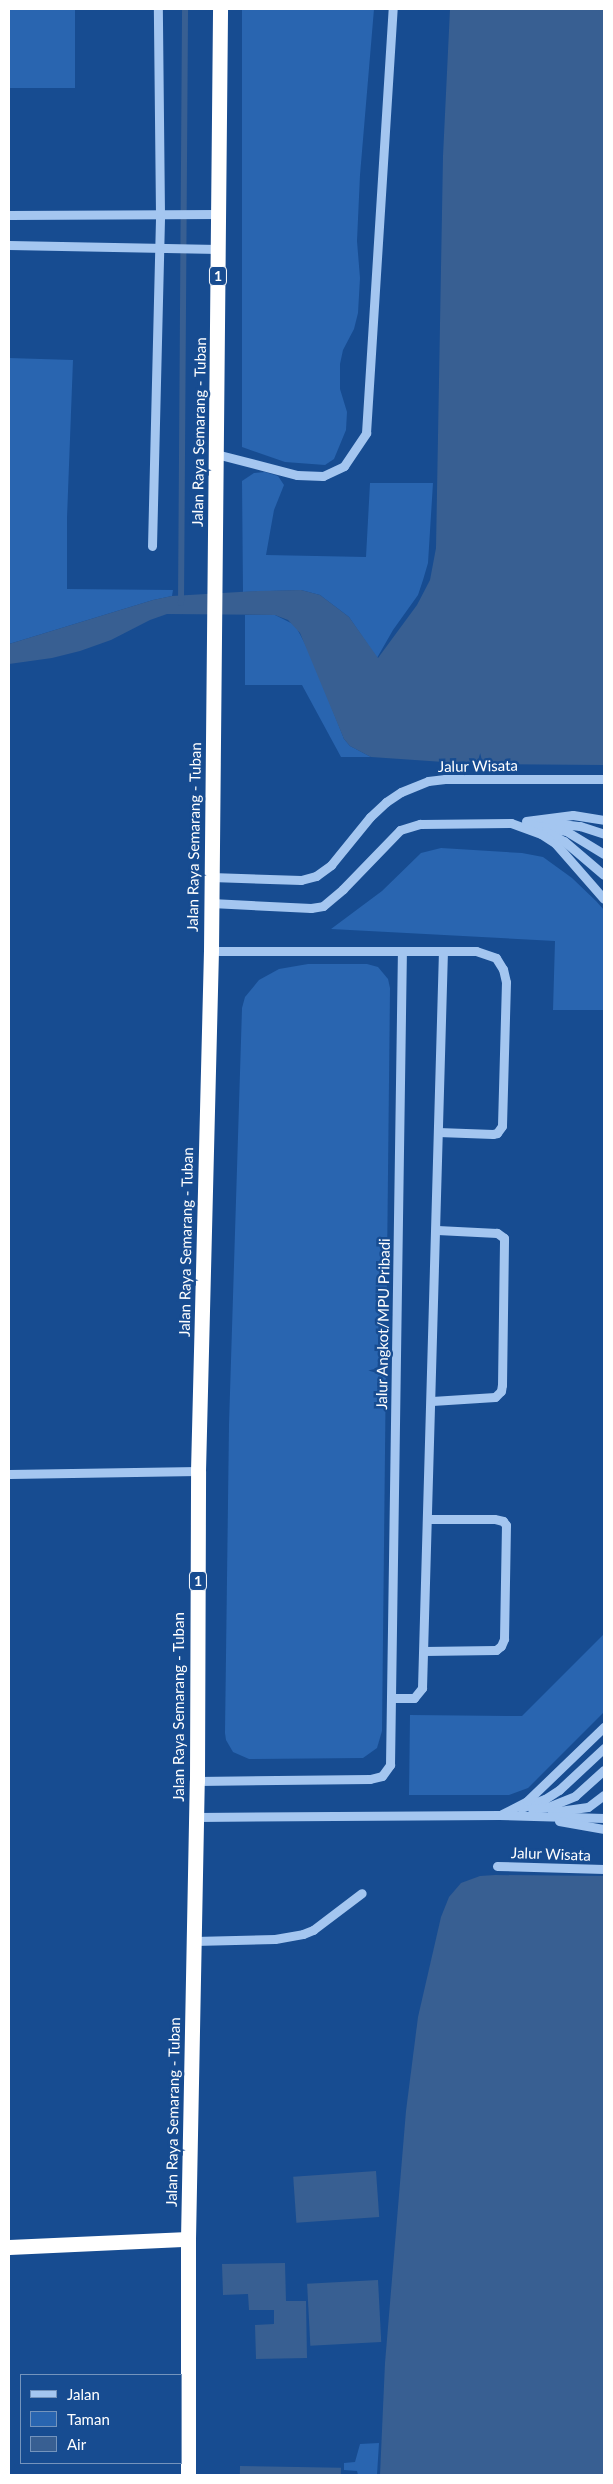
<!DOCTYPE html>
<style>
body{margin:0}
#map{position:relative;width:613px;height:2484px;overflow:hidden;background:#174c91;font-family:Lato,sans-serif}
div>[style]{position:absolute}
.green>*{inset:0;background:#2965b0;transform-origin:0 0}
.water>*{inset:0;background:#385f92;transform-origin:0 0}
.stream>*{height:6px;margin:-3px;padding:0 3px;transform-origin:3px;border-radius:3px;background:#385f92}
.minor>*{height:9px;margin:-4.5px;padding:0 4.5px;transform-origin:4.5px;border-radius:4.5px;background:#a4c6f0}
.highway>*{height:15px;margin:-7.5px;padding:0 7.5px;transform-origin:7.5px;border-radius:7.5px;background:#fff}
span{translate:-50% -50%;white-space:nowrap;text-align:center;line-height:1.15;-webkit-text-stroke:5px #174c91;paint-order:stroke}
.shield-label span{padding:1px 4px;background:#174c91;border:1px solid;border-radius:4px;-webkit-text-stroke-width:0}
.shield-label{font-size:14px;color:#fff;font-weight:700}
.street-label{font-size:15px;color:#fff}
.frame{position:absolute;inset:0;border:10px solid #fff;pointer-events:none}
.legend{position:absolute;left:20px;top:2374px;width:162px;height:90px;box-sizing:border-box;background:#174c91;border:1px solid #7494bd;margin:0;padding:6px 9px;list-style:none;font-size:15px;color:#fff}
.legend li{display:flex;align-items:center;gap:10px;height:25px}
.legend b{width:25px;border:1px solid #7494bd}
</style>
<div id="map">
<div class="green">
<div style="left:9px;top:9px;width:66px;height:79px"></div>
<div style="clip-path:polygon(242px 9px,374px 9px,360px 175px,357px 241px,360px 278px,358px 313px,354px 329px,343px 350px,340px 364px,340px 389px,347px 412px,346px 430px,334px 459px,325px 465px,285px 462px,242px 447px)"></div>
<div style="clip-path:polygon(9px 358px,73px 360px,67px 518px,67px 589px,173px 590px,172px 596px,153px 600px,9px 644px)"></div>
<div style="clip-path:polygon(265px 472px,278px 476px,284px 485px,274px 510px,266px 555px,366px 557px,370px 483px,433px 483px,428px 563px,423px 580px,418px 595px,393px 630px,377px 658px,349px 617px,320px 595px,301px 590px,243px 592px,242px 481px,254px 473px)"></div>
<div style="clip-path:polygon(245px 615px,275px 615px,295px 625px,310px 653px,344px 739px,350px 746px,371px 757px,341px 757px,302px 685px,245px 685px)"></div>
<div style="clip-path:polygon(441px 848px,522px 853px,543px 857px,572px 878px,596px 901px,604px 910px,604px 1010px,553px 1010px,555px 941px,331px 929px,382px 891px,421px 853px)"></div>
<div style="clip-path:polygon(308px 964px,367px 964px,378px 967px,388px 979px,390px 988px,382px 1731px,377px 1748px,363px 1758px,249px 1759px,233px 1752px,226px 1740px,225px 1733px,229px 1425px,242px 1008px,245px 997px,259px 980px,279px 969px)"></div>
<div style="clip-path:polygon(604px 1634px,604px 1712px,528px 1788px,509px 1795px,409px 1795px,410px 1715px,522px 1716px)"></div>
<div style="clip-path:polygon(379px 2443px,377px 2475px,358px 2475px,357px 2471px,344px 2470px,344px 2463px,355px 2462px,360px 2444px)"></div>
</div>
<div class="water">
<div style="clip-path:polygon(450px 9px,604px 9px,604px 765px,473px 764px,371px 757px,350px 746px,344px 739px,300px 633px,288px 620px,275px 615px,167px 614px,150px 620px,111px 640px,80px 651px,52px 658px,9px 664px,9px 644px,153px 600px,172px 596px,258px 591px,301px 590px,320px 595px,349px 617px,378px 658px,417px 605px,430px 580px,436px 548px,443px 156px)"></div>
<div style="clip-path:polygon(495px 1875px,604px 1876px,604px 2475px,380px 2475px,385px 2363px,406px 2111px,418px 2017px,441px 1917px,449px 1897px,461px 1883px,480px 1876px)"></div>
<div style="left:376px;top:2171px;width:46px;height:83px;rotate:86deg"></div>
<div style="clip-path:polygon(285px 2263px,286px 2301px,306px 2301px,307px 2358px,256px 2359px,255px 2325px,274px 2324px,274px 2310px,249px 2310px,248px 2294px,223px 2295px,222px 2264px)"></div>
<div style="left:378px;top:2280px;width:62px;height:71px;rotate:87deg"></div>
<div style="left:240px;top:2466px;width:101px;height:9px;rotate:1deg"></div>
</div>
<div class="stream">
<div style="left:181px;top:603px;width:594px;rotate:-89.61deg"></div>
</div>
<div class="minor">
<div style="left:9px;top:215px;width:210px;rotate:-0.3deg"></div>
<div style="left:9px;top:245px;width:209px;rotate:1.1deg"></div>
<div style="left:216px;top:454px;width:84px;rotate:14.5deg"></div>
<div style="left:297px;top:475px;width:26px;rotate:2deg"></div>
<div style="left:323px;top:476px;width:23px;rotate:-25deg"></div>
<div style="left:344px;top:466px;width:40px;rotate:-56deg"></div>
<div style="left:366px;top:433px;width:425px;rotate:-86.4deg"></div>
<div style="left:152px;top:546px;width:332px;rotate:-88.6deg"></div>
<div style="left:160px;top:214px;width:205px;rotate:-90.6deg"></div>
<div style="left:526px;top:821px;width:47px;rotate:-7.3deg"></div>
<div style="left:573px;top:815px;width:31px;rotate:9deg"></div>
<div style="left:546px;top:822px;width:34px;rotate:7deg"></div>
<div style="left:580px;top:826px;width:25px;rotate:18deg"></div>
<div style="left:526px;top:824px;width:41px;rotate:9.9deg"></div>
<div style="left:566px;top:831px;width:44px;rotate:31.2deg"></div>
<div style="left:545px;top:831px;width:21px;rotate:28deg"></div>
<div style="left:564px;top:841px;width:52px;rotate:40.4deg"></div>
<div style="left:211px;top:877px;width:90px;rotate:1.9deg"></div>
<div style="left:301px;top:880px;width:16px;rotate:-15deg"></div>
<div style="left:316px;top:876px;width:19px;rotate:-36deg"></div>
<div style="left:331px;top:865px;width:62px;rotate:-50.9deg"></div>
<div style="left:370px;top:817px;width:22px;rotate:-43deg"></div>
<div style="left:386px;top:802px;width:18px;rotate:-34deg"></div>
<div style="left:401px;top:792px;width:29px;rotate:-22deg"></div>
<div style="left:428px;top:781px;width:17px;rotate:-7deg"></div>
<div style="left:445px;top:779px;width:159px"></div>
<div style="left:211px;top:903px;width:100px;rotate:2.9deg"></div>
<div style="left:311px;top:908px;width:12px;rotate:-9deg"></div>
<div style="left:323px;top:906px;width:26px;rotate:-40deg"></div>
<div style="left:343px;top:889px;width:82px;rotate:-46deg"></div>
<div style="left:400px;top:830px;width:21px;rotate:-17deg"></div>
<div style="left:420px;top:824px;width:91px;rotate:-0.6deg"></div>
<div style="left:511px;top:823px;width:32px;rotate:20deg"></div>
<div style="left:541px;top:834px;width:17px;rotate:33deg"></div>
<div style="left:555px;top:843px;width:74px;rotate:48.8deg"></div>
<div style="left:211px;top:951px;width:265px"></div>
<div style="left:476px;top:951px;width:21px;rotate:19deg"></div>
<div style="left:496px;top:958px;width:13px;rotate:58deg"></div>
<div style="left:503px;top:969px;width:13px;rotate:77deg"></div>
<div style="left:506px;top:982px;width:144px;rotate:91.6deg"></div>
<div style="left:502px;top:1126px;width:9px;rotate:126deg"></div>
<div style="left:497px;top:1133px;width:4px;rotate:166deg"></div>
<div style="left:493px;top:1134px;width:55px;rotate:-177.9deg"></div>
<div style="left:432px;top:1401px;width:63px;rotate:-3.6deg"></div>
<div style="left:495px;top:1397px;width:8px;rotate:-45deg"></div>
<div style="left:501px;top:1391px;width:6px;rotate:-81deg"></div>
<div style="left:502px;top:1385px;width:147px;rotate:-89.2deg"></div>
<div style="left:504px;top:1238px;width:9px;rotate:-144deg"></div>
<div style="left:497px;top:1233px;width:60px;rotate:-177.1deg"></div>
<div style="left:9px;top:1474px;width:189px;rotate:-0.9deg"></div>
<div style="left:424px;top:1651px;width:72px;rotate:-0.8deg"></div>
<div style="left:496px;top:1650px;width:6px;rotate:-39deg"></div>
<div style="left:501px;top:1646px;width:8px;rotate:-67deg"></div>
<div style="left:504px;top:1639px;width:114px;rotate:-89deg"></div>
<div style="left:506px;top:1525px;width:5px;rotate:-127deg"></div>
<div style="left:503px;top:1521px;width:9px;rotate:-167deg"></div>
<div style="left:494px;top:1519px;width:66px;rotate:180deg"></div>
<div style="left:392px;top:1698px;width:22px"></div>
<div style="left:414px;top:1698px;width:13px;rotate:-51deg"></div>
<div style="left:422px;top:1688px;width:737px;rotate:-88.37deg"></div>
<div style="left:197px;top:1781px;width:173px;rotate:-0.7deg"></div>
<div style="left:370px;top:1779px;width:12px;rotate:-14deg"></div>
<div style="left:382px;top:1776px;width:14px;rotate:-54deg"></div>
<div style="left:390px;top:1765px;width:814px;rotate:-89.16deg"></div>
<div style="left:521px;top:1808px;width:26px;rotate:-21deg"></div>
<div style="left:545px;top:1799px;width:17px;rotate:-33deg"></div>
<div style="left:559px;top:1790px;width:62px;rotate:-43deg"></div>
<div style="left:532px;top:1809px;width:16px;rotate:-7deg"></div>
<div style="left:548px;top:1807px;width:29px;rotate:-22deg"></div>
<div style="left:575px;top:1796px;width:39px;rotate:-42deg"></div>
<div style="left:552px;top:1812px;width:36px;rotate:-8deg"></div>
<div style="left:588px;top:1807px;width:20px;rotate:-37deg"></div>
<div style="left:502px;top:1814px;width:28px;rotate:-27deg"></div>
<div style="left:527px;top:1801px;width:107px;rotate:-43.9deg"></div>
<div style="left:196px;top:1817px;width:303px;rotate:-0.4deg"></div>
<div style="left:499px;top:1815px;width:105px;rotate:1.6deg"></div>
<div style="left:559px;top:1821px;width:46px;rotate:10.1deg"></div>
<div style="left:497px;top:1866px;width:107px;rotate:1.6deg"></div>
<div style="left:194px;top:1941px;width:81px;rotate:-1.4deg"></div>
<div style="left:275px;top:1939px;width:28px;rotate:-10deg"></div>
<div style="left:303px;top:1934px;width:11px;rotate:-22deg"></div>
<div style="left:313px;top:1930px;width:61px;rotate:-37.1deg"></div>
</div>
<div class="highway">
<div style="left:9px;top:2247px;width:179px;rotate:-2.6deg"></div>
<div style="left:188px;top:2475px;width:236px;rotate:-90deg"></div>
<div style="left:188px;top:2239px;width:458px;rotate:-88.9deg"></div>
<div style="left:197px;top:1781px;width:310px;rotate:-89.8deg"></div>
<div style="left:198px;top:1471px;width:520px;rotate:-88.57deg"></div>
<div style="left:211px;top:951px;width:942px;rotate:-89.45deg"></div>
</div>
<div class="shield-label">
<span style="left:218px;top:276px">1</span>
<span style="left:198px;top:1581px">1</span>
</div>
<div class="street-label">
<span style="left:199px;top:432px;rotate:-89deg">Jalan Raya Semarang - Tuban</span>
<span style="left:478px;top:766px;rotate:-1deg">Jalur Wisata</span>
<span style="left:194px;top:837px;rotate:-89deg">Jalan Raya Semarang - Tuban</span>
<span style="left:186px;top:1242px;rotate:-89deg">Jalan Raya Semarang - Tuban</span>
<span style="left:383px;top:1324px;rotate:-89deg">Jalur Angkot/MPU Pribadi</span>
<span style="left:179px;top:1707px;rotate:-90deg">Jalan Raya Semarang - Tuban</span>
<span style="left:551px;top:1854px;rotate:2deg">Jalur Wisata</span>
<span style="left:173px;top:2112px;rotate:-89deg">Jalan Raya Semarang - Tuban</span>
</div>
<div class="frame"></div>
<ul class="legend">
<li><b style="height:6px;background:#a4c6f0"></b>Jalan</li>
<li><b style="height:14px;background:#2965b0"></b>Taman</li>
<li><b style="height:14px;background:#385f92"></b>Air</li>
</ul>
</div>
